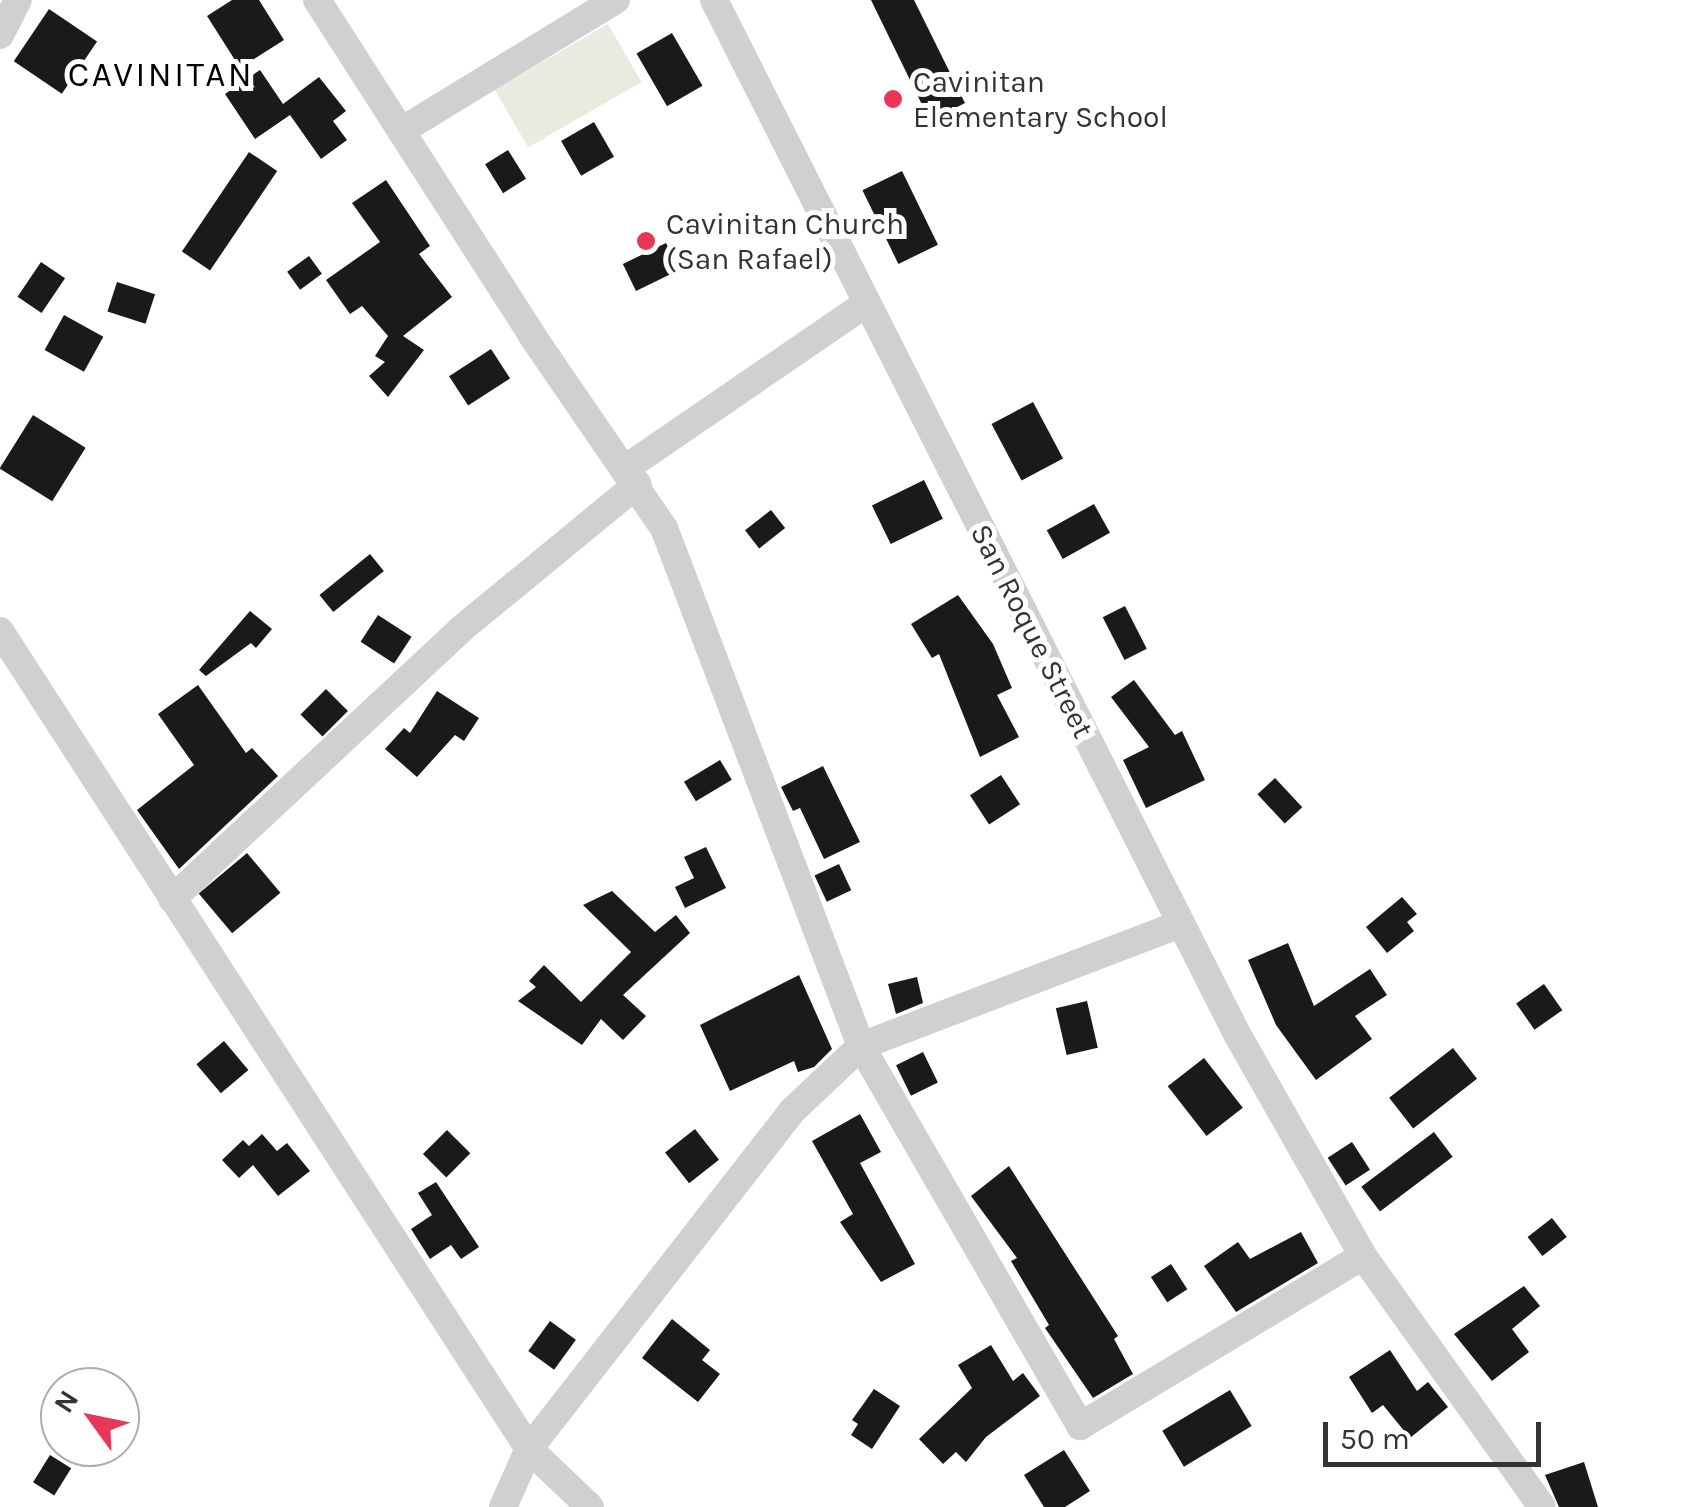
<!DOCTYPE html>
<style>
body{margin:0}
#map{position:relative;width:1688px;height:1507px;overflow:hidden;background:#fff;font-family:Karla,sans-serif}
div>[style]{position:absolute}
.green>*{inset:0;background:#e7ecdf;transform-origin:0 0}
.building>*{inset:0;background:#1a1a1a;transform-origin:0 0}
.minor>*{height:28px;margin:-14px;padding:0 14px;transform-origin:14px;border-radius:14px;background:#d0d0d0}
.dots>*{width:28px;height:28px;translate:-50% -50%;box-sizing:border-box;border:5px solid #fff;border-radius:50%}
span{translate:-50% -50%;white-space:nowrap;text-align:center;line-height:1.15;-webkit-text-stroke:10px #fff;paint-order:stroke}
.poi-label{font-size:30px;color:#333}
.left{translate:0 -50%;text-align:left}
.street-label{font-size:30px;color:#333}
.quarter-label{font-size:35px;color:#000;letter-spacing:2.5px}
.north{position:absolute;left:40px;top:1367px;width:100px;height:100px;box-sizing:border-box;background:#fff;border:2px solid #adadad;border-radius:50%;rotate:303deg;font-size:28px;font-weight:700;line-height:40px;text-align:center;color:#333}
.north::after{content:'';display:block;margin:auto;width:35px;height:45px;background:#e93657;clip-path:polygon(50% 0,100% 100%,50% 72%,0 100%)}
.scale{position:absolute;left:1323px;top:1422px;width:218px;height:45px;box-sizing:border-box;border:5px solid #333;border-top:0;padding-left:12px;font-size:30px;line-height:35px;white-space:nowrap;color:#333;-webkit-text-stroke:8px #fff;paint-order:stroke}
</style>
<div id="map">
<div class="green">
<div style="left:608px;top:24px;width:67px;height:131px;rotate:60deg"></div>
</div>
<div class="building">
<div style="clip-path:polygon(232px 0,259px 0,284px 40px,240px 68px,207px 16px)"></div>
<div style="clip-path:polygon(871px 0,914px 0,965px 103px,930px 121px)"></div>
<div style="left:49px;top:9px;width:58px;height:63px;rotate:34deg"></div>
<div style="left:672px;top:33px;width:61px;height:41px;rotate:60deg"></div>
<div style="clip-path:polygon(260px 70px,283px 104px,319px 77px,346px 111px,333px 121px,347px 140px,321px 159px,290px 115px,255px 139px,225px 94px)"></div>
<div style="left:594px;top:122px;width:40px;height:38px;rotate:60deg"></div>
<div style="left:508px;top:150px;width:34px;height:27px;rotate:58deg"></div>
<div style="left:249px;top:152px;width:34px;height:120px;rotate:34deg"></div>
<div style="left:902px;top:171px;width:82px;height:44px;rotate:64deg"></div>
<div style="clip-path:polygon(386px 180px,430px 246px,419px 254px,452px 297px,403px 336px,424px 350px,388px 397px,369px 376px,385px 362px,375px 356px,388px 336px,362px 306px,350px 314px,326px 280px,380px 242px,352px 203px)"></div>
<div style="left:666px;top:243px;width:30px;height:48px;rotate:64deg"></div>
<div style="left:309px;top:256px;width:22px;height:27px;rotate:54deg"></div>
<div style="left:41px;top:262px;width:29px;height:42px;rotate:34deg"></div>
<div style="left:117px;top:282px;width:40px;height:31px;rotate:18deg"></div>
<div style="left:64px;top:315px;width:45px;height:40px;rotate:29deg"></div>
<div style="left:491px;top:349px;width:35px;height:50px;rotate:57deg"></div>
<div style="left:1033px;top:402px;width:64px;height:47px;rotate:62deg"></div>
<div style="left:33px;top:415px;width:62px;height:63px;rotate:32deg"></div>
<div style="left:924px;top:480px;width:43px;height:58px;rotate:64deg"></div>
<div style="left:1094px;top:504px;width:33px;height:54px;rotate:61deg"></div>
<div style="left:771px;top:510px;width:23px;height:33px;rotate:52deg"></div>
<div style="left:370px;top:554px;width:22px;height:65px;rotate:51deg"></div>
<div style="clip-path:polygon(958px 595px,993px 644px,1012px 688px,997px 695px,1019px 737px,980px 757px,939px 654px,932px 658px,911px 624px)"></div>
<div style="left:1125px;top:606px;width:48px;height:25px;rotate:63deg"></div>
<div style="clip-path:polygon(250px 611px,272px 629px,256px 648px,251px 643px,206px 676px,199px 670px)"></div>
<div style="left:378px;top:615px;width:40px;height:32px;rotate:33deg"></div>
<div style="clip-path:polygon(1134px 680px,1175px 735px,1182px 731px,1205px 780px,1146px 808px,1123px 760px,1149px 747px,1111px 697px)"></div>
<div style="clip-path:polygon(198px 685px,246px 753px,252px 748px,278px 776px,179px 869px,137px 810px,194px 765px,158px 714px)"></div>
<div style="left:326px;top:689px;width:31px;height:36px;rotate:45deg"></div>
<div style="clip-path:polygon(437px 691px,479px 718px,464px 741px,455px 735px,417px 777px,385px 749px,404px 728px,410px 733px)"></div>
<div style="left:720px;top:760px;width:23px;height:42px;rotate:59deg"></div>
<div style="clip-path:polygon(823px 766px,860px 842px,824px 859px,800px 808px,793px 811px,781px 787px)"></div>
<div style="left:1001px;top:775px;width:35px;height:37px;rotate:57deg"></div>
<div style="left:1275px;top:778px;width:40px;height:24px;rotate:47deg"></div>
<div style="clip-path:polygon(706px 847px,726px 888px,685px 908px,675px 887px,694px 878px,684px 857px)"></div>
<div style="left:247px;top:853px;width:52px;height:63px;rotate:50deg"></div>
<div style="left:839px;top:864px;width:29px;height:27px;rotate:65deg"></div>
<div style="clip-path:polygon(612px 891px,655px 932px,676px 915px,690px 933px,623px 995px,646px 1016px,623px 1040px,601px 1019px,582px 1045px,518px 1001px,536px 987px,529px 981px,544px 965px,581px 1002px,631px 952px,583px 905px)"></div>
<div style="clip-path:polygon(1402px 897px,1417px 914px,1407px 922px,1414px 931px,1387px 953px,1366px 927px)"></div>
<div style="clip-path:polygon(1288px 943px,1314px 1006px,1370px 969px,1387px 995px,1355px 1016px,1372px 1039px,1316px 1080px,1276px 1025px,1248px 960px)"></div>
<div style="clip-path:polygon(799px 975px,832px 1049px,814px 1067px,798px 1072px,794px 1061px,730px 1091px,700px 1025px)"></div>
<div style="clip-path:polygon(917px 977px,923px 1003px,896px 1014px,888px 984px)"></div>
<div style="left:1544px;top:984px;width:32px;height:34px;rotate:55deg"></div>
<div style="left:1087px;top:1001px;width:48px;height:32px;rotate:77deg"></div>
<div style="left:224px;top:1041px;width:38px;height:36px;rotate:50deg"></div>
<div style="left:1453px;top:1048px;width:39px;height:81px;rotate:52deg"></div>
<div style="left:923px;top:1052px;width:34px;height:30px;rotate:64deg"></div>
<div style="left:1204px;top:1058px;width:63px;height:46px;rotate:52deg"></div>
<div style="clip-path:polygon(860px 1114px,881px 1152px,860px 1163px,915px 1264px,881px 1282px,840px 1222px,853px 1214px,812px 1141px)"></div>
<div style="left:695px;top:1129px;width:39px;height:38px;rotate:52deg"></div>
<div style="left:447px;top:1130px;width:33px;height:34px;rotate:45deg"></div>
<div style="left:1434px;top:1132px;width:31px;height:91px;rotate:53deg"></div>
<div style="clip-path:polygon(262px 1134px,277px 1151px,287px 1143px,310px 1171px,278px 1196px,253px 1165px,239px 1178px,222px 1160px,243px 1140px,249px 1146px)"></div>
<div style="left:1352px;top:1142px;width:33px;height:29px;rotate:57deg"></div>
<div style="clip-path:polygon(1009px 1166px,1118px 1336px,1114px 1339px,1133px 1374px,1093px 1398px,1045px 1328px,1049px 1325px,1011px 1261px,1017px 1258px,971px 1196px)"></div>
<div style="clip-path:polygon(436px 1182px,479px 1247px,461px 1259px,451px 1245px,430px 1259px,411px 1229px,432px 1215px,418px 1193px)"></div>
<div style="left:1552px;top:1218px;width:24px;height:31px;rotate:52deg"></div>
<div style="clip-path:polygon(1301px 1232px,1318px 1263px,1236px 1312px,1204px 1266px,1238px 1242px,1250px 1259px)"></div>
<div style="left:1171px;top:1264px;width:30px;height:24px;rotate:57deg"></div>
<div style="clip-path:polygon(1524px 1286px,1540px 1306px,1512px 1329px,1529px 1352px,1492px 1381px,1454px 1334px)"></div>
<div style="clip-path:polygon(672px 1319px,710px 1350px,702px 1360px,720px 1374px,698px 1402px,642px 1358px)"></div>
<div style="left:550px;top:1321px;width:32px;height:37px;rotate:36deg"></div>
<div style="clip-path:polygon(991px 1345px,1013px 1381px,1023px 1373px,1040px 1396px,986px 1437px,966px 1462px,956px 1452px,943px 1464px,919px 1439px,972px 1388px,958px 1365px)"></div>
<div style="clip-path:polygon(1390px 1350px,1417px 1391px,1428px 1382px,1448px 1407px,1410px 1438px,1383px 1405px,1372px 1413px,1349px 1377px)"></div>
<div style="clip-path:polygon(874px 1389px,900px 1406px,872px 1449px,851px 1435px,858px 1424px,852px 1420px)"></div>
<div style="left:1230px;top:1390px;width:42px;height:79px;rotate:59deg"></div>
<div style="clip-path:polygon(1064px 1450px,1090px 1491px,1065px 1507px,1044px 1507px,1024px 1475px)"></div>
<div style="left:50px;top:1455px;width:25px;height:32px;rotate:32deg"></div>
<div style="clip-path:polygon(1584px 1462px,1598px 1507px,1559px 1507px,1545px 1475px)"></div>
</div>
<div class="minor">
<div style="left:317px;top:0;width:400px;rotate:57.3deg"></div>
<div style="left:533px;top:337px;width:232px;rotate:55.6deg"></div>
<div style="left:664px;top:528px;width:554px;rotate:69.18deg"></div>
<div style="left:861px;top:1046px;width:439px;rotate:60deg"></div>
<div style="left:1080px;top:1426px;width:330px;rotate:-31deg"></div>
<div style="left:714px;top:0;width:1159px;rotate:63.17deg"></div>
<div style="left:1237px;top:1034px;width:255px;rotate:60.4deg"></div>
<div style="left:1363px;top:1256px;width:308px;rotate:54.5deg"></div>
<div style="left:0;top:35px;width:39px;rotate:-63deg"></div>
<div style="left:401px;top:131px;width:252px;rotate:-31.4deg"></div>
<div style="left:626px;top:468px;width:292px;rotate:-34.4deg"></div>
<div style="left:0;top:631px;width:974px;rotate:57.11deg"></div>
<div style="left:529px;top:1449px;width:84px;rotate:43.6deg"></div>
<div style="left:172px;top:899px;width:394px;rotate:-43deg"></div>
<div style="left:460px;top:630px;width:230px;rotate:-39.4deg"></div>
<div style="left:503px;top:1507px;width:64px;rotate:-65.9deg"></div>
<div style="left:529px;top:1449px;width:428px;rotate:-52.1deg"></div>
<div style="left:792px;top:1111px;width:95px;rotate:-43.3deg"></div>
<div style="left:861px;top:1046px;width:342px;rotate:-20.9deg"></div>
</div>
<div class="dots">
<div style="left:893px;top:99px;background:#e93657"></div>
<div style="left:646px;top:241px;background:#e93657"></div>
</div>
<div class="poi-label">
<span class="left" style="left:913px;top:99px">Cavinitan<br>Elementary School</span>
<span class="left" style="left:666px;top:241px">Cavinitan Church<br>(San Rafael)</span>
</div>
<div class="street-label">
<span style="left:1032px;top:631px;rotate:63deg">San Roque Street</span>
</div>
<div class="quarter-label">
<span style="left:161px;top:75px">CAVINITAN</span>
</div>
<div class="north">N</div>
<div class="scale">50 m</div>
</div>
